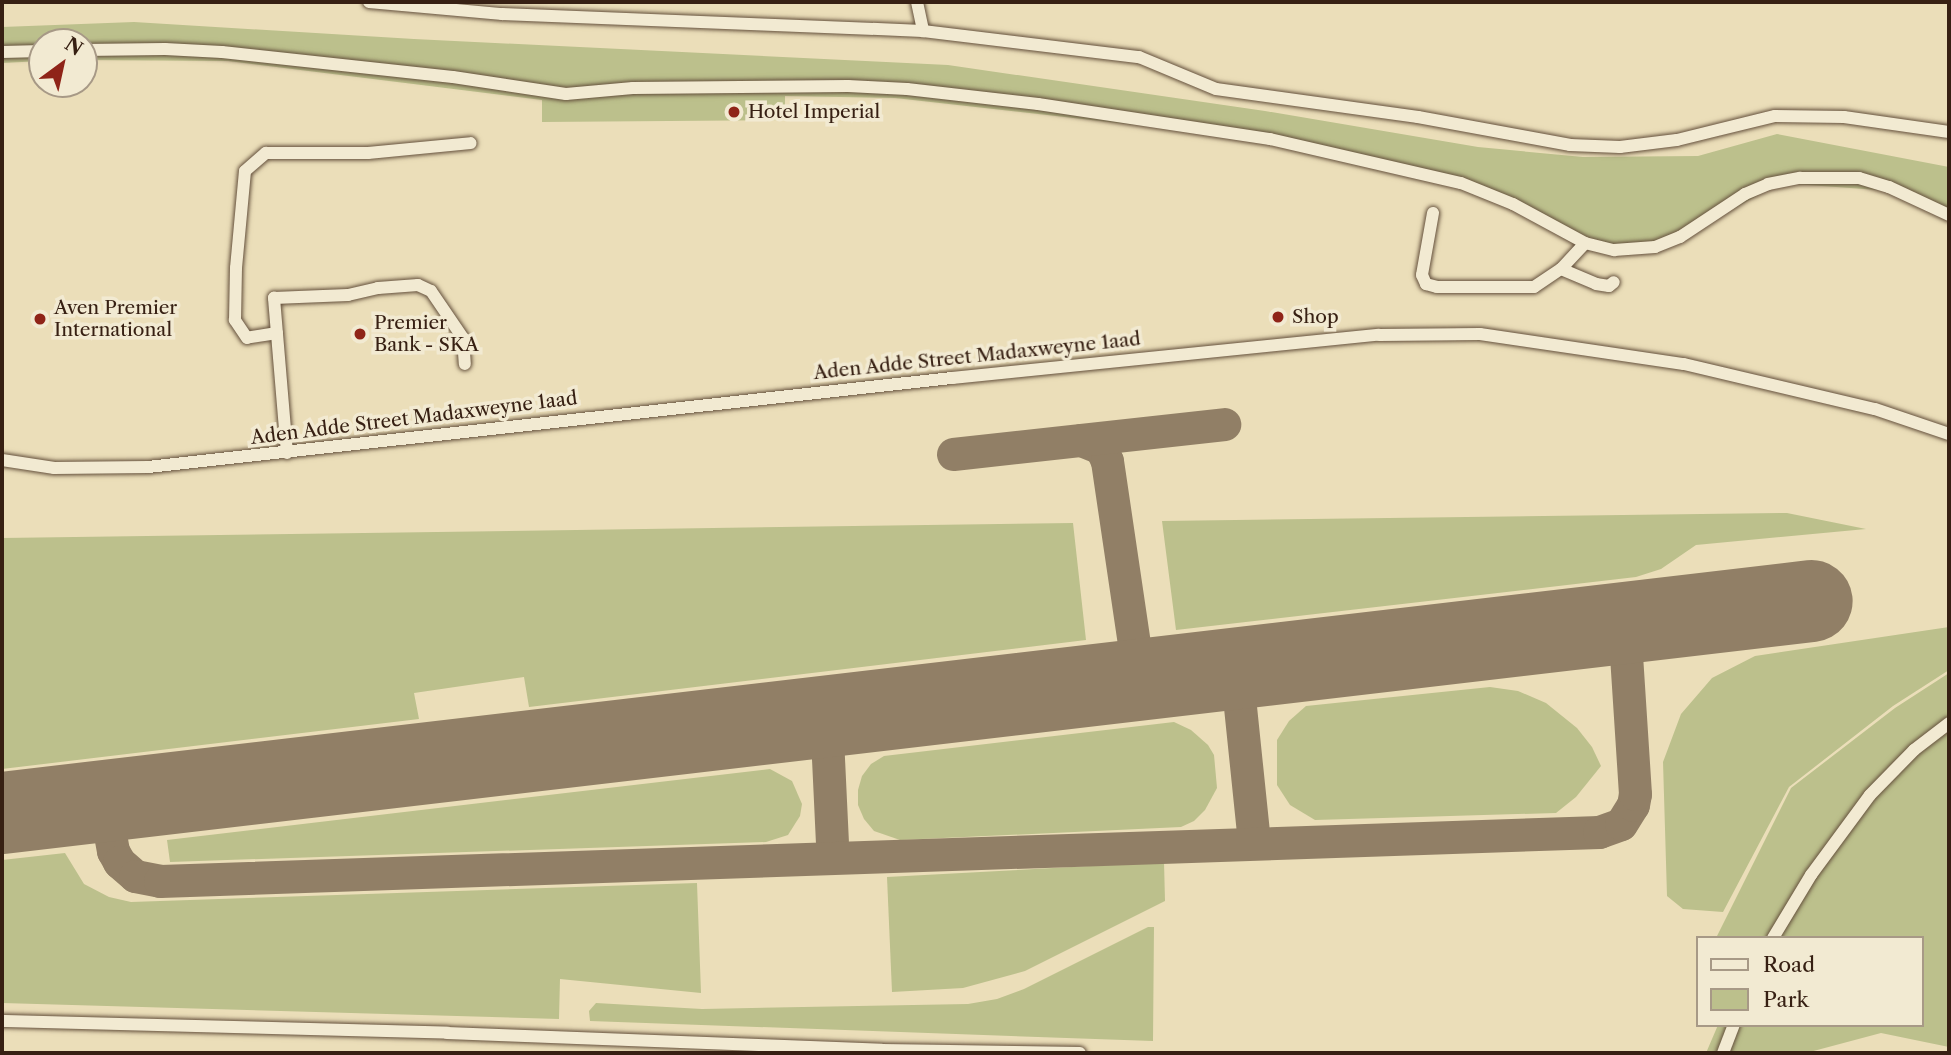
<!DOCTYPE html>
<style>
body{margin:0}
#map{position:relative;width:1951px;height:1055px;overflow:hidden;background:#ebdeb9;font-family:"Libre Caslon Text",serif}
div>[style]{position:absolute}
.green>*{inset:0;background:#bcc08c}
.taxiway>*{height:33px;margin:-16.5px;padding:0 16.5px;transform-origin:16.5px;border-radius:16.5px;background:#917f66}
.runway>*{height:82px;margin:-41px;padding:0 41px;transform-origin:41px;border-radius:41px;background:#917f66}
.roads{filter:drop-shadow(0 0 2px #64503c) drop-shadow(0 0 2px #64503c)}
.street>*{height:12px;margin:-6px;padding:0 6px;transform-origin:6px;border-radius:6px;background:#f2ead2}
.dots>*{width:19px;height:19px;translate:-50% -50%;box-sizing:border-box;border:4px solid #f2ead2;border-radius:50%}
span{translate:-50% -50%;white-space:nowrap;text-align:center;line-height:1.15;-webkit-text-stroke:7px #f2ead2;paint-order:stroke}
.poi-label{font-size:19px;color:#372013}
.left{translate:0 -50%;text-align:left}
.street-label{font-size:19px;color:#372013}
.frame{position:absolute;inset:0;border:4px solid #372013;pointer-events:none}
.legend{position:absolute;left:1696px;top:936px;width:228px;height:91px;box-sizing:border-box;background:#f2ead2;border:2px solid #a79986;margin:0;padding:9px 12px;list-style:none;font-size:21px;color:#372013}
.legend li{display:flex;align-items:center;gap:14px;height:35px}
.legend b{width:35px;border:2px solid #a79986}
.north{position:absolute;left:28px;top:28px;width:70px;height:70px;box-sizing:border-box;background:#f2ead2;border:2px solid #a79986;border-radius:50%;rotate:33deg;font-size:19px;font-weight:700;line-height:28px;text-align:center;color:#372013}
.north::after{content:'';display:block;margin:auto;width:24px;height:32px;background:#8f2418;clip-path:polygon(50% 0,100% 100%,50% 72%,0 100%)}
</style>
<div id="map">
<div class="green">
<div style="clip-path:polygon(134px 22px,414px 39px,948px 65px,1265px 111px,1478px 147px,1583px 157px,1698px 156px,1777px 134px,1949px 167px,1949px 212px,1892px 191px,1780px 183px,1665px 247px,1587px 246px,1483px 192px,1233px 136px,895px 98px,785px 96px,785px 120px,542px 122px,542px 100px,228px 61px,84px 60px,84px 42px,42px 42px,42px 61px,2px 63px,2px 27px)"></div>
<div style="clip-path:polygon(1787px 513px,1866px 529px,1696px 545px,1661px 569px,1636px 577px,1176px 630px,1162px 521px)"></div>
<div style="clip-path:polygon(1073px 523px,1086px 640px,529px 707px,524px 677px,414px 693px,419px 719px,2px 769px,2px 538px)"></div>
<div style="clip-path:polygon(1949px 627px,1949px 670px,1893px 706px,1789px 787px,1723px 912px,1683px 909px,1667px 896px,1663px 762px,1681px 714px,1712px 678px,1755px 656px)"></div>
<div style="clip-path:polygon(1949px 673px,1949px 1047px,1881px 1033px,1806px 1053px,1706px 1053px,1718px 1025px,1921px 1025px,1921px 938px,1716px 938px,1791px 788px,1895px 708px)"></div>
<div style="clip-path:polygon(1490px 687px,1518px 691px,1546px 703px,1577px 728px,1592px 747px,1601px 766px,1576px 797px,1556px 813px,1315px 820px,1290px 805px,1277px 785px,1277px 740px,1289px 721px,1306px 706px)"></div>
<div style="clip-path:polygon(1174px 722px,1191px 730px,1208px 745px,1214px 755px,1217px 788px,1205px 810px,1194px 821px,1181px 827px,900px 840px,874px 831px,864px 819px,858px 805px,858px 790px,862px 776px,871px 764px,884px 756px)"></div>
<div style="clip-path:polygon(770px 769px,792px 781px,802px 804px,800px 816px,788px 835px,766px 842px,170px 862px,167px 840px)"></div>
<div style="clip-path:polygon(65px 853px,84px 884px,109px 897px,131px 902px,697px 883px,701px 993px,560px 979px,559px 1019px,2px 1003px,2px 860px)"></div>
<div style="clip-path:polygon(1164px 862px,1165px 901px,1025px 971px,963px 988px,892px 992px,887px 877px)"></div>
<div style="clip-path:polygon(1148px 927px,1154px 927px,1153px 1041px,590px 1021px,589px 1011px,596px 1003px,702px 1009px,968px 1004px,997px 999px,1024px 989px)"></div>
</div>
<div class="taxiway">
<div style="left:1081px;top:440px;width:22px;rotate:22deg"></div>
<div style="left:1101px;top:448px;width:14px;rotate:65deg"></div>
<div style="left:1107px;top:461px;width:220px;rotate:81.6deg"></div>
<div style="left:953px;top:454px;width:273px;rotate:-6.3deg"></div>
<div style="left:1236px;top:668px;width:176px;rotate:84.1deg"></div>
<div style="left:826px;top:716px;width:125px;rotate:87.3deg"></div>
<div style="left:104px;top:801px;width:51px;rotate:79.8deg"></div>
<div style="left:113px;top:851px;width:13px;rotate:61deg"></div>
<div style="left:119px;top:862px;width:21px;rotate:41deg"></div>
<div style="left:135px;top:876px;width:25px;rotate:11deg"></div>
<div style="left:160px;top:881px;width:1440px;rotate:-1.95deg"></div>
<div style="left:1599px;top:832px;width:23px;rotate:-20deg"></div>
<div style="left:1621px;top:824px;width:22px;rotate:-58deg"></div>
<div style="left:1633px;top:805px;width:11px;rotate:-80deg"></div>
<div style="left:1635px;top:794px;width:171px;rotate:-93.7deg"></div>
</div>
<div class="runway">
<div style="left:2px;top:813px;width:1822px;rotate:-6.68deg"></div>
</div>
<div class="roads">
<div class="street">
<div style="left:369px;top:2px;width:134px;rotate:5.2deg"></div>
<div style="left:502px;top:14px;width:421px;rotate:2.3deg"></div>
<div style="left:923px;top:31px;width:218px;rotate:6.9deg"></div>
<div style="left:1139px;top:57px;width:83px;rotate:22.6deg"></div>
<div style="left:1216px;top:89px;width:204px;rotate:7.9deg"></div>
<div style="left:1418px;top:117px;width:155px;rotate:10.4deg"></div>
<div style="left:1570px;top:145px;width:50px;rotate:2.3deg"></div>
<div style="left:1620px;top:147px;width:57px;rotate:-7deg"></div>
<div style="left:1677px;top:140px;width:101px;rotate:-13.8deg"></div>
<div style="left:1775px;top:116px;width:69px;rotate:0.8deg"></div>
<div style="left:1844px;top:117px;width:106px;rotate:8.1deg"></div>
<div style="left:917px;top:2px;width:30px;rotate:78deg"></div>
<div style="left:84px;top:50px;width:81px;rotate:-0.7deg"></div>
<div style="left:165px;top:49px;width:57px;rotate:3deg"></div>
<div style="left:222px;top:52px;width:232px;rotate:6.2deg"></div>
<div style="left:453px;top:77px;width:114px;rotate:8.6deg"></div>
<div style="left:566px;top:94px;width:67px;rotate:-5.1deg"></div>
<div style="left:633px;top:88px;width:215px;rotate:-0.5deg"></div>
<div style="left:848px;top:86px;width:59px;rotate:2.9deg"></div>
<div style="left:907px;top:89px;width:132px;rotate:6.5deg"></div>
<div style="left:1038px;top:104px;width:235px;rotate:8.6deg"></div>
<div style="left:1270px;top:139px;width:196px;rotate:13deg"></div>
<div style="left:1461px;top:183px;width:56px;rotate:22deg"></div>
<div style="left:1513px;top:204px;width:82px;rotate:28.4deg"></div>
<div style="left:1585px;top:243px;width:30px;rotate:14deg"></div>
<div style="left:1614px;top:250px;width:41px;rotate:-4.2deg"></div>
<div style="left:1655px;top:247px;width:27px;rotate:-22deg"></div>
<div style="left:1680px;top:237px;width:78px;rotate:-33.5deg"></div>
<div style="left:1745px;top:194px;width:25px;rotate:-23deg"></div>
<div style="left:1768px;top:184px;width:33px;rotate:-11deg"></div>
<div style="left:1800px;top:178px;width:59px"></div>
<div style="left:1859px;top:178px;width:31px;rotate:17deg"></div>
<div style="left:1889px;top:187px;width:66px;rotate:25deg"></div>
<div style="left:2px;top:52px;width:40px;rotate:-1.4deg"></div>
<div style="left:1433px;top:213px;width:63px;rotate:100.1deg"></div>
<div style="left:1422px;top:275px;width:10px;rotate:66deg"></div>
<div style="left:1426px;top:284px;width:11px;rotate:15deg"></div>
<div style="left:1437px;top:287px;width:97px"></div>
<div style="left:1534px;top:287px;width:32px;rotate:-34deg"></div>
<div style="left:1561px;top:269px;width:35px;rotate:-47deg"></div>
<div style="left:1561px;top:269px;width:38px;rotate:23deg"></div>
<div style="left:1596px;top:284px;width:13px;rotate:9deg"></div>
<div style="left:1609px;top:286px;width:6px;rotate:-39deg"></div>
<div style="left:277px;top:333px;width:30px;rotate:171deg"></div>
<div style="left:247px;top:338px;width:22px;rotate:-124deg"></div>
<div style="left:235px;top:320px;width:52px;rotate:-88.9deg"></div>
<div style="left:236px;top:268px;width:97px;rotate:-84.7deg"></div>
<div style="left:245px;top:171px;width:28px;rotate:-41deg"></div>
<div style="left:266px;top:153px;width:102px"></div>
<div style="left:368px;top:153px;width:103px;rotate:-5.5deg"></div>
<div style="left:287px;top:453px;width:156px;rotate:-94.8deg"></div>
<div style="left:274px;top:298px;width:74px;rotate:-2.3deg"></div>
<div style="left:348px;top:295px;width:31px;rotate:-13deg"></div>
<div style="left:378px;top:288px;width:40px;rotate:-4.3deg"></div>
<div style="left:418px;top:285px;width:14px;rotate:25deg"></div>
<div style="left:431px;top:291px;width:57px;rotate:55.8deg"></div>
<div style="left:463px;top:338px;width:26px;rotate:86deg"></div>
<div style="left:2px;top:460px;width:53px;rotate:8.7deg"></div>
<div style="left:54px;top:468px;width:94px;rotate:-0.6deg"></div>
<div style="left:148px;top:467px;width:809px;rotate:-6.32deg"></div>
<div style="left:952px;top:378px;width:429px;rotate:-5.8deg"></div>
<div style="left:1379px;top:335px;width:101px;rotate:-0.6deg"></div>
<div style="left:1480px;top:334px;width:206px;rotate:8.4deg"></div>
<div style="left:1684px;top:364px;width:196px;rotate:13.3deg"></div>
<div style="left:1875px;top:409px;width:78px;rotate:18.7deg"></div>
<div style="left:1773px;top:938px;width:74px;rotate:-58.9deg"></div>
<div style="left:1811px;top:875px;width:99px;rotate:-53.6deg"></div>
<div style="left:1870px;top:795px;width:63px;rotate:-45.6deg"></div>
<div style="left:1914px;top:750px;width:44px;rotate:-37.6deg"></div>
<div style="left:2px;top:1021px;width:445px;rotate:1.5deg"></div>
<div style="left:447px;top:1033px;width:435px;rotate:2.2deg"></div>
<div style="left:882px;top:1050px;width:198px;rotate:0.9deg"></div>
<div style="left:1723px;top:1053px;width:30px;rotate:-69deg"></div>
</div>
</div>
<div class="dots">
<div style="left:734px;top:112px;background:#8f2418"></div>
<div style="left:1278px;top:317px;background:#8f2418"></div>
<div style="left:40px;top:319px;background:#8f2418"></div>
<div style="left:360px;top:334px;background:#8f2418"></div>
</div>
<div class="poi-label">
<span class="left" style="left:748px;top:112px">Hotel Imperial</span>
<span class="left" style="left:54px;top:319px">Aven Premier<br>International</span>
<span class="left" style="left:1292px;top:317px">Shop</span>
<span class="left" style="left:374px;top:334px">Premier<br>Bank - SKA</span>
</div>
<div class="street-label">
<span style="left:977px;top:356px;rotate:-6deg">Aden Adde Street Madaxweyne 1aad</span>
<span style="left:414px;top:418px;rotate:-7deg">Aden Adde Street Madaxweyne 1aad</span>
</div>
<div class="frame"></div>
<ul class="legend">
<li><b style="height:9px;background:#f2ead2"></b>Road</li>
<li><b style="height:19px;background:#bcc08c"></b>Park</li>
</ul>
<div class="north">N</div>
</div>
